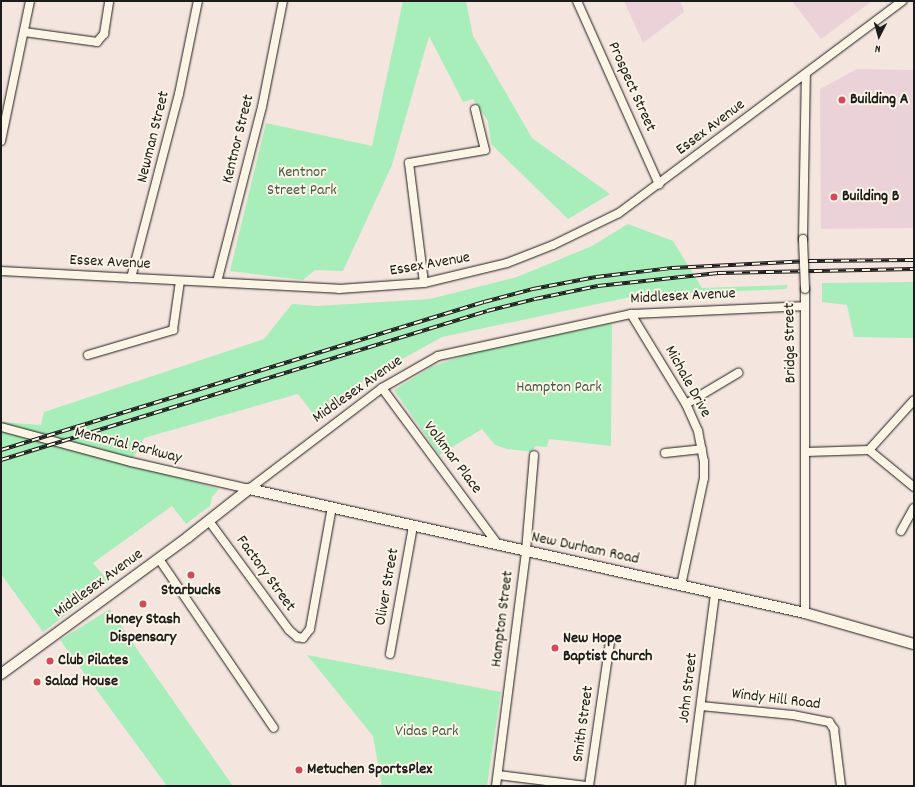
<!DOCTYPE html>
<style>
body{margin:0}
#map{position:relative;width:915px;height:787px;overflow:hidden;background:#f4e5df;font-family:Dekko,sans-serif}
div>[style]{position:absolute}
.built>*{inset:0;background:#ebd2d8}
.green>*{inset:0;background:#a8eeba}
.roads{filter:drop-shadow(0 0 1px #1c1c1c) drop-shadow(0 0 1px #1c1c1c)}
.minor>*{height:8px;margin:-4px;padding:0 4px;transform-origin:4px;border-radius:4px;background:#fcf5e5}
.major>*{height:10px;margin:-5px;padding:0 5px;transform-origin:5px;border-radius:5px;background:#fcf5e5}
.rail>*{height:4px;margin-top:-2px;transform-origin:0;background:repeating-linear-gradient(90deg,#fcf5e5 0 8px,#1c1c1c 0 16px);box-sizing:border-box;border-block:1px solid #1c1c1c}
.bridges{filter:drop-shadow(0 0 1px #1c1c1c) drop-shadow(0 0 1px #1c1c1c)}
.minor-bridge>*{height:8px;margin:-4px;padding:0 4px;transform-origin:4px;border-radius:4px;background:#fcf5e5}
.dots>*{width:11px;height:11px;translate:-50% -50%;box-sizing:border-box;border:2px solid #fcf5e5;border-radius:50%}
span{translate:-50% -50%;white-space:nowrap;text-align:center;line-height:1.15;-webkit-text-stroke:4px #fcf5e5;paint-order:stroke}
.street-label{font-size:16px;color:#1c1c1c}
.poi-label{font-size:16px;color:#1c1c1c;font-weight:700}
.left{translate:0 -50%;text-align:left}
.park-label{font-size:16px;color:#465b4b}
.frame{position:absolute;inset:0;border:2px solid #1c1c1c;pointer-events:none}
.north{position:absolute;left:859px;top:16px;width:40px;height:40px;-webkit-text-stroke:3px #fcf5e5;paint-order:stroke;rotate:186deg;font-size:11px;font-weight:700;line-height:16px;text-align:center;color:#1c1c1c}
.north::after{content:'';display:block;margin:auto;width:14px;height:18px;background:#1c1c1c;clip-path:polygon(50% 0,100% 100%,50% 72%,0 100%)}
</style>
<div id="map">
<div class="built">
<div style="clip-path:polygon(624px 1px,680px 1px,684px 12px,643px 43px)"></div>
<div style="clip-path:polygon(792px 1px,872px 1px,821px 39px)"></div>
<div style="clip-path:polygon(857px 69px,914px 70px,914px 228px,821px 229px,820px 89px)"></div>
</div>
<div class="green">
<div style="clip-path:polygon(403px 1px,466px 1px,473px 36px,532px 138px,610px 194px,568px 219px,491px 144px,488px 121px,473px 99px,463px 102px,429px 36px,392px 165px,343px 271px,315px 270px,303px 280px,230px 271px,266px 123px,372px 146px)"></div>
<div style="clip-path:polygon(628px 224px,673px 241px,702px 288px,787px 285px,787px 289px,640px 295px,442px 337px,366px 379px,315px 416px,298px 394px,144px 438px,130px 464px,219px 489px,212px 497px,210px 506px,186px 524px,172px 506px,93px 563px,109px 582px,43px 632px,1px 574px,1px 422px,41px 425px,44px 412px,264px 339px,292px 304px,317px 306px,430px 299px,517px 277px,592px 246px)"></div>
<div style="clip-path:polygon(914px 282px,914px 338px,854px 337px,847px 305px,822px 302px,822px 283px)"></div>
<div style="clip-path:polygon(612px 323px,611px 446px,549px 439px,547px 447px,535px 446px,533px 452px,507px 449px,495px 445px,482px 429px,439px 455px,394px 390px,431px 367px,470px 353px)"></div>
<div style="clip-path:polygon(110px 609px,141px 655px,233px 786px,167px 786px,60px 640px)"></div>
<div style="clip-path:polygon(307px 655px,501px 692px,487px 786px,382px 786px,373px 736px)"></div>
</div>
<div class="roads">
<div class="minor">
<div style="left:577px;top:1px;width:201px;rotate:65.9deg"></div>
<div style="left:24px;top:32px;width:74px;rotate:7.8deg"></div>
<div style="left:97px;top:42px;width:11px;rotate:-49deg"></div>
<div style="left:104px;top:34px;width:33px;rotate:-81deg"></div>
<div style="left:1px;top:141px;width:143px;rotate:-78.3deg"></div>
<div style="left:803px;top:239px;width:165px;rotate:-89deg"></div>
<div style="left:1px;top:271px;width:338px;rotate:3deg"></div>
<div style="left:339px;top:289px;width:85px;rotate:-4deg"></div>
<div style="left:424px;top:283px;width:85px;rotate:-13.5deg"></div>
<div style="left:507px;top:263px;width:49px;rotate:-21.4deg"></div>
<div style="left:553px;top:245px;width:73px;rotate:-25.9deg"></div>
<div style="left:619px;top:213px;width:354px;rotate:-36.8deg"></div>
<div style="left:131px;top:278px;width:190px;rotate:-75.4deg"></div>
<div style="left:179px;top:94px;width:95px;rotate:-78.5deg"></div>
<div style="left:217px;top:282px;width:181px;rotate:-75.6deg"></div>
<div style="left:262px;top:107px;width:108px;rotate:-78.8deg"></div>
<div style="left:424px;top:283px;width:121px;rotate:-97.1deg"></div>
<div style="left:409px;top:163px;width:77px;rotate:-9.7deg"></div>
<div style="left:485px;top:150px;width:42px;rotate:-103.7deg"></div>
<div style="left:805px;top:289px;width:324px;rotate:90deg"></div>
<div style="left:631px;top:314px;width:105px;rotate:58.6deg"></div>
<div style="left:686px;top:404px;width:30px;rotate:66deg"></div>
<div style="left:698px;top:431px;width:31px;rotate:79deg"></div>
<div style="left:704px;top:461px;width:17px;rotate:90deg"></div>
<div style="left:704px;top:478px;width:109px;rotate:102.1deg"></div>
<div style="left:88px;top:355px;width:89px;rotate:-16.4deg"></div>
<div style="left:173px;top:330px;width:49px;rotate:-81.9deg"></div>
<div style="left:382px;top:388px;width:195px;rotate:53.5deg"></div>
<div style="left:686px;top:404px;width:61px;rotate:-30.8deg"></div>
<div style="left:1px;top:427px;width:135px;rotate:15.1deg"></div>
<div style="left:131px;top:462px;width:121px;rotate:12.9deg"></div>
<div style="left:249px;top:489px;width:167px;rotate:-37.2deg"></div>
<div style="left:382px;top:388px;width:64px;rotate:-29.7deg"></div>
<div style="left:438px;top:356px;width:198px;rotate:-12.3deg"></div>
<div style="left:631px;top:314px;width:173px;rotate:-2.6deg"></div>
<div style="left:869px;top:450px;width:67px;rotate:-48deg"></div>
<div style="left:806px;top:452px;width:63px;rotate:-1.8deg"></div>
<div style="left:869px;top:450px;width:58px;rotate:39.4deg"></div>
<div style="left:665px;top:453px;width:37px;rotate:-6deg"></div>
<div style="left:209px;top:521px;width:135px;rotate:53.7deg"></div>
<div style="left:289px;top:630px;width:11px;rotate:41deg"></div>
<div style="left:297px;top:637px;width:6px;rotate:9deg"></div>
<div style="left:303px;top:638px;width:11px;rotate:-52deg"></div>
<div style="left:310px;top:629px;width:124px;rotate:-79.8deg"></div>
<div style="left:901px;top:531px;width:26px;rotate:-61deg"></div>
<div style="left:159px;top:559px;width:204px;rotate:55.8deg"></div>
<div style="left:390px;top:654px;width:130px;rotate:-79.8deg"></div>
<div style="left:701px;top:706px;width:92px;rotate:5.6deg"></div>
<div style="left:793px;top:715px;width:37px;rotate:11deg"></div>
<div style="left:829px;top:722px;width:9px;rotate:54deg"></div>
<div style="left:834px;top:729px;width:57px;rotate:83deg"></div>
<div style="left:498px;top:775px;width:89px;rotate:7.1deg"></div>
<div style="left:496px;top:786px;width:237px;rotate:-82.7deg"></div>
<div style="left:526px;top:551px;width:96px;rotate:-85.2deg"></div>
<div style="left:589px;top:786px;width:146px;rotate:-81.7deg"></div>
<div style="left:690px;top:786px;width:195px;rotate:-82.6deg"></div>
</div>
<div class="major">
<div style="left:1px;top:674px;width:232px;rotate:-36.2deg"></div>
<div style="left:188px;top:537px;width:78px;rotate:-38.2deg"></div>
<div style="left:249px;top:489px;width:570px;rotate:12.57deg"></div>
<div style="left:805px;top:613px;width:113px;rotate:15.9deg"></div>
</div>
</div>
<div class="rail">
<div style="left:1px;top:450px;width:505px;rotate:-17.04deg"></div>
<div style="left:484px;top:302px;width:51px;rotate:-14.9deg"></div>
<div style="left:533px;top:289px;width:64px;rotate:-10.8deg"></div>
<div style="left:596px;top:277px;width:77px;rotate:-6.8deg"></div>
<div style="left:672px;top:268px;width:137px;rotate:-2.9deg"></div>
<div style="left:809px;top:261px;width:105px;rotate:-0.5deg"></div>
<div style="left:1px;top:460px;width:508px;rotate:-17.04deg"></div>
<div style="left:487px;top:311px;width:49px;rotate:-14deg"></div>
<div style="left:535px;top:299px;width:64px;rotate:-11.7deg"></div>
<div style="left:598px;top:286px;width:121px;rotate:-6.2deg"></div>
<div style="left:718px;top:273px;width:196px;rotate:-1.2deg"></div>
</div>
<div class="bridges">
<div class="minor-bridge">
<div style="left:803px;top:239px;width:50px;rotate:87.7deg"></div>
</div>
</div>
<div class="dots">
<div style="left:842px;top:100px;background:#d1495b"></div>
<div style="left:834px;top:197px;background:#d1495b"></div>
<div style="left:191px;top:575px;background:#d1495b"></div>
<div style="left:143px;top:604px;background:#d1495b"></div>
<div style="left:555px;top:648px;background:#d1495b"></div>
<div style="left:50px;top:661px;background:#d1495b"></div>
<div style="left:37px;top:682px;background:#d1495b"></div>
<div style="left:299px;top:770px;background:#d1495b"></div>
</div>
<div class="street-label">
<span style="left:631px;top:87px;rotate:66deg">Prospect Street</span>
<span style="left:711px;top:128px;rotate:-37deg">Essex Avenue</span>
<span style="left:154px;top:137px;rotate:-76deg">Newman Street</span>
<span style="left:239px;top:139px;rotate:-76deg">Kentnor Street</span>
<span style="left:110px;top:263px;rotate:3deg">Essex Avenue</span>
<span style="left:430px;top:265px;rotate:-10deg">Essex Avenue</span>
<span style="left:683px;top:297px;rotate:-3deg">Middlesex Avenue</span>
<span style="left:791px;top:343px;rotate:-91deg">Bridge Street</span>
<span style="left:687px;top:382px;rotate:61deg">Michale Drive</span>
<span style="left:358px;top:390px;rotate:-35deg">Middlesex Avenue</span>
<span style="left:128px;top:446px;rotate:14deg">Memorial Parkway</span>
<span style="left:452px;top:458px;rotate:53deg">Volkmar Place</span>
<span style="left:585px;top:549px;rotate:12deg">New Durham Road</span>
<span style="left:265px;top:574px;rotate:54deg">Factory Street</span>
<span style="left:99px;top:584px;rotate:-36deg">Middlesex Avenue</span>
<span style="left:388px;top:587px;rotate:-80deg">Oliver Street</span>
<span style="left:503px;top:619px;rotate:-83deg">Hampton Street</span>
<span style="left:689px;top:688px;rotate:-83deg">John Street</span>
<span style="left:776px;top:700px;rotate:7deg">Windy Hill Road</span>
<span style="left:584px;top:724px;rotate:-82deg">Smith Street</span>
</div>
<div class="poi-label">
<span class="left" style="left:850px;top:100px">Building A</span>
<span class="left" style="left:842px;top:197px">Building B</span>
<span style="left:191px;top:591px">Starbucks</span>
<span style="left:143px;top:629px">Honey Stash<br>Dispensary</span>
<span class="left" style="left:563px;top:648px">New Hope<br>Baptist Church</span>
<span class="left" style="left:58px;top:661px">Club Pilates</span>
<span class="left" style="left:45px;top:682px">Salad House</span>
<span class="left" style="left:307px;top:770px">Metuchen SportsPlex</span>
</div>
<div class="park-label">
<span style="left:302px;top:182px">Kentnor<br>Street Park</span>
<span style="left:559px;top:388px">Hampton Park</span>
<span style="left:427px;top:732px">Vidas Park</span>
</div>
<div class="frame"></div>
<div class="north">N</div>
</div>
